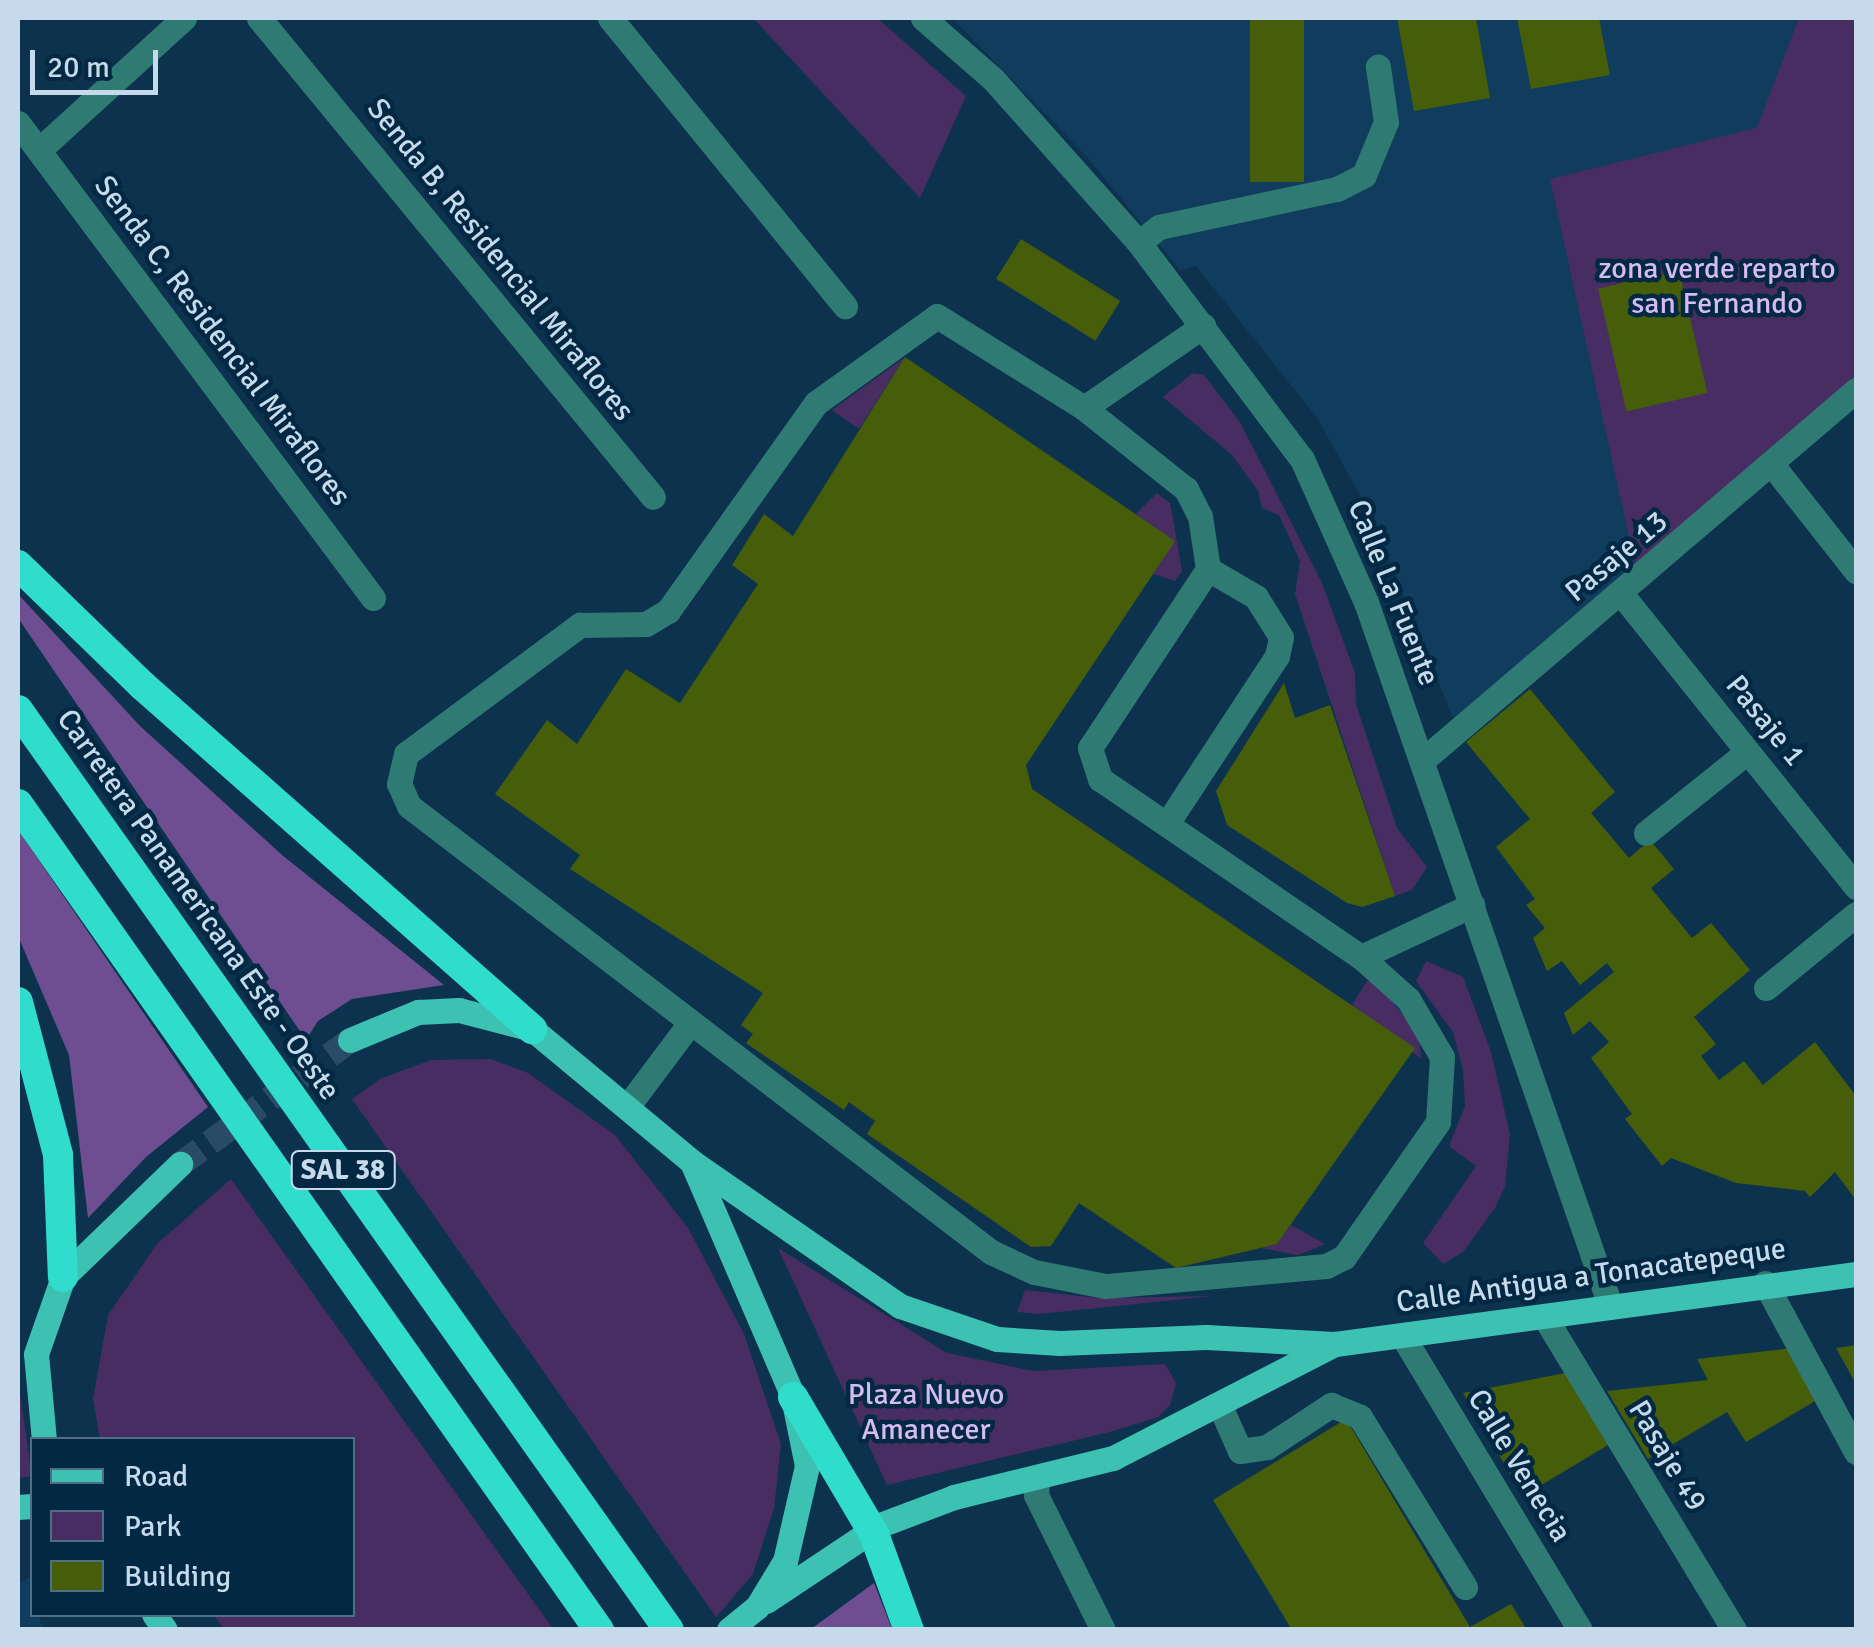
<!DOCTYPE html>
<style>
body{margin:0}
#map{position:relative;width:1874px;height:1647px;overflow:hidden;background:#0d324e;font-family:Signika,sans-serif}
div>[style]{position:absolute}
.built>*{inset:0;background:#103c5d}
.green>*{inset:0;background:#482d63}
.forest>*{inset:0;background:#6e4e90}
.building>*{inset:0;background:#465e0a;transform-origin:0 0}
.major-tunnel>*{height:25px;margin-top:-12.5px;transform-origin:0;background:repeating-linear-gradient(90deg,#294b66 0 25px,transparent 0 37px)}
.minor>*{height:25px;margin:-12.5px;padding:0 12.5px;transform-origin:12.5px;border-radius:12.5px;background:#2f7b73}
.major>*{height:25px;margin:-12.5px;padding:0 12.5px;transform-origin:12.5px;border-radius:12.5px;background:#3cc1b3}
.highway>*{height:30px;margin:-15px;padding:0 15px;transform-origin:15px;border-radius:15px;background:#30ddcd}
span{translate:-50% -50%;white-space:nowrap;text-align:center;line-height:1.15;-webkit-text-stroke:9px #022843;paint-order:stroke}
.shield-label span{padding:2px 8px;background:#022843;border:2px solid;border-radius:8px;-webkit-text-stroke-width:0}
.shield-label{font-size:28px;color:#c6daec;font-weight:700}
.street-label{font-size:30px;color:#c6daec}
.park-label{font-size:30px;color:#d5bbf4}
.frame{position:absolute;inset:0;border:20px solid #c6daec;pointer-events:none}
.legend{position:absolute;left:30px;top:1437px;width:325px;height:180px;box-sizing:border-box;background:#022843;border:2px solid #506f87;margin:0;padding:12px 18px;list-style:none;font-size:30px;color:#c6daec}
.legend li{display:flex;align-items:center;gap:20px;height:50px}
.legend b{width:50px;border:2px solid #506f87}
.scale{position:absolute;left:30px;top:50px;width:128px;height:45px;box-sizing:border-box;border:5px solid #c6daec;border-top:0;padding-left:12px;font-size:30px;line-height:35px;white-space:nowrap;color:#c6daec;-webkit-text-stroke:8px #022843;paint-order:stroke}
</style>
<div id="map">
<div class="built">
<div style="clip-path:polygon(952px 18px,1799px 18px,1758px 128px,1639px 582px,1453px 718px,1373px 519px,1318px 419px,1196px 266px,1180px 270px,1087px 157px)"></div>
<div style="clip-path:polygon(31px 1577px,32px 1614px,39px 1615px,42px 1629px,18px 1629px,18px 1583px)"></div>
</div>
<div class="green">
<div style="clip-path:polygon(753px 18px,877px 18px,966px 96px,920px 198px)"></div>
<div style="clip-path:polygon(1799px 18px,1856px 18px,1856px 393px,1639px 582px,1550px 179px,1757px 128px)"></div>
<div style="clip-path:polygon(905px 357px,859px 429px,832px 410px)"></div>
<div style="clip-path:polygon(1193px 373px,1204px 375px,1240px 422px,1322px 583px,1355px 673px,1356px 704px,1397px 828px,1427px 867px,1412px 890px,1395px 896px,1295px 594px,1300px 561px,1279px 515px,1262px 508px,1258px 491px,1232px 455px,1163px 397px)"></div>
<div style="clip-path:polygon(1157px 493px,1170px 503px,1182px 571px,1175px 581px,1153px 574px,1174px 541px,1136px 514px)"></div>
<div style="clip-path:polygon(1426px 961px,1463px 977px,1491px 1052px,1510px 1134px,1505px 1186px,1495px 1208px,1463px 1252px,1443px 1264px,1423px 1243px,1476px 1166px,1449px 1146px,1465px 1106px,1463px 1070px,1453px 1032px,1416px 981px)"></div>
<div style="clip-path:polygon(1367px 981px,1377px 982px,1419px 1036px,1421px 1059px,1352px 1005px)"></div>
<div style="clip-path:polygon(491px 1059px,528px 1073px,615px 1135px,688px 1228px,744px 1334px,781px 1444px,774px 1508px,753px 1574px,716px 1617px,352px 1099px,380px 1079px,431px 1060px)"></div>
<div style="clip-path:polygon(231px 1179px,553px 1629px,225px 1630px,213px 1615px,352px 1614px,352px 1440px,100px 1439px,93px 1399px,108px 1315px,157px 1244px)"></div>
<div style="clip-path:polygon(1291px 1225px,1325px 1244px,1298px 1255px,1261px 1248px,1277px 1244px)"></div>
<div style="clip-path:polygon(778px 1248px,947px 1353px,1033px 1371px,1165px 1364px,1176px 1383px,1170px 1405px,1158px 1417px,1110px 1432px,887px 1485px)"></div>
<div style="clip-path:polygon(1025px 1290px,1098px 1298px,1212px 1296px,1039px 1314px,1017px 1312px)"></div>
<div style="clip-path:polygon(20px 1394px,32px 1476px,18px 1478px,18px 1396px)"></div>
</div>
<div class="forest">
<div style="clip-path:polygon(18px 594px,140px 726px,282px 855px,444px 985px,352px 999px,318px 1021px,306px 1040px,18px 618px)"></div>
<div style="clip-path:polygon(18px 830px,208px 1107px,146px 1157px,88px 1218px,69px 1055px,18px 936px)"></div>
<div style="clip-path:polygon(874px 1583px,892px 1629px,811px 1629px)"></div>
</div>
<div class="building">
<div style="left:1250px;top:18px;width:54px;height:164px"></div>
<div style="clip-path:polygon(1397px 18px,1476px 18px,1490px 98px,1414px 111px)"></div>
<div style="clip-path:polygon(1517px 18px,1599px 18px,1610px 75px,1531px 89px)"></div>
<div style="left:1021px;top:239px;width:117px;height:47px;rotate:32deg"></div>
<div style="left:1679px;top:270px;width:126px;height:83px;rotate:77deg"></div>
<div style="clip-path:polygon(905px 357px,1175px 541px,1026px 765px,1032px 789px,1415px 1048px,1277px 1244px,1176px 1268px,1079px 1203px,1051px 1246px,1031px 1247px,867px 1134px,875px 1121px,849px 1102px,844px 1110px,746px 1043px,753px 1034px,741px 1025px,763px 993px,570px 869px,580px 855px,495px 794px,547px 720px,577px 744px,626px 669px,680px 703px,758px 584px,732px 565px,764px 514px,793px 536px)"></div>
<div style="clip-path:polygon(1284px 683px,1295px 718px,1330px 705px,1395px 896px,1362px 907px,1347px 903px,1227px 825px,1216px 791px)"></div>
<div style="clip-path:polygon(1530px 689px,1615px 792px,1591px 813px,1629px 858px,1650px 840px,1674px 869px,1651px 888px,1692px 938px,1711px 923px,1750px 970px,1694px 1017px,1716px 1044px,1701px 1056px,1719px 1080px,1744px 1061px,1763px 1085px,1815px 1042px,1856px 1096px,1856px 1200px,1835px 1172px,1810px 1197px,1805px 1191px,1736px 1183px,1671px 1158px,1662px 1166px,1625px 1119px,1632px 1114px,1591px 1058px,1609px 1042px,1590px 1021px,1573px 1035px,1564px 1013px,1614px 972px,1607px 963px,1580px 985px,1562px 961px,1547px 971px,1533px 938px,1545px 928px,1526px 905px,1535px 899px,1496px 847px,1530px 819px,1466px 742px)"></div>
<div style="clip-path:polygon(1856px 1345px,1856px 1384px,1836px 1348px)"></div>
<div style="clip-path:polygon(1793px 1348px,1822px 1397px,1746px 1442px,1727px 1412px,1648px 1459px,1607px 1391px,1708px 1380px,1697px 1359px)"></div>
<div style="clip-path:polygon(1565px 1373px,1608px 1445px,1523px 1496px,1463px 1393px)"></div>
<div style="clip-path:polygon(1346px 1419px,1470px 1627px,1511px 1604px,1527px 1630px,1292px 1630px,1213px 1500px)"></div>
</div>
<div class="major-tunnel">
<div style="left:180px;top:1164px;width:210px;rotate:-36.1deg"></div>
</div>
<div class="minor">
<div style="left:259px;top:18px;width:620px;rotate:50.56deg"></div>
<div style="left:610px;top:18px;width:372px;rotate:50.8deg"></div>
<div style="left:923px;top:18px;width:93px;rotate:41.1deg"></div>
<div style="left:993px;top:79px;width:220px;rotate:48.3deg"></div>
<div style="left:1139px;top:243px;width:271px;rotate:53deg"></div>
<div style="left:1302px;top:459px;width:157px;rotate:65.9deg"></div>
<div style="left:1366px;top:602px;width:744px;rotate:70.86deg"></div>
<div style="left:18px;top:123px;width:593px;rotate:53.23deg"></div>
<div style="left:39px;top:150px;width:196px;rotate:-42.3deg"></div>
<div style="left:1139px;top:243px;width:26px;rotate:-39deg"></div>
<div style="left:1159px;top:227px;width:182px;rotate:-12.1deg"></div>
<div style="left:1337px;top:189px;width:30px;rotate:-27deg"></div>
<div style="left:1364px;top:175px;width:57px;rotate:-67.5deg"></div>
<div style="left:1386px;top:122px;width:56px;rotate:-98.3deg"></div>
<div style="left:937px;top:316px;width:173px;rotate:32deg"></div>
<div style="left:1084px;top:408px;width:130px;rotate:38.5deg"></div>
<div style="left:1186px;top:489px;width:30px;rotate:63deg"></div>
<div style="left:1200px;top:516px;width:54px;rotate:81.4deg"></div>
<div style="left:1208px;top:569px;width:214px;rotate:123.4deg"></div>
<div style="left:1090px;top:748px;width:33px;rotate:72deg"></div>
<div style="left:1100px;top:779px;width:316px;rotate:34.3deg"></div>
<div style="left:1361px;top:957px;width:63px;rotate:41.8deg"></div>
<div style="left:1408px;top:999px;width:67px;rotate:59.6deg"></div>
<div style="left:1442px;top:1057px;width:65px;rotate:93.5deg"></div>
<div style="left:1438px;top:1122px;width:165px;rotate:124.8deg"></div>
<div style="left:1344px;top:1257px;width:20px;rotate:153deg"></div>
<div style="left:1326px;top:1266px;width:222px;rotate:174.8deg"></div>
<div style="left:1105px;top:1286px;width:72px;rotate:-168.8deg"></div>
<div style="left:1034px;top:1272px;width:47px;rotate:-155.1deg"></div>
<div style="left:991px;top:1252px;width:733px;rotate:-142.54deg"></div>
<div style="left:409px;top:806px;width:24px;rotate:-114deg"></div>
<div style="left:399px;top:784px;width:31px;rotate:-77deg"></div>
<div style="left:406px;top:754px;width:217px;rotate:-36.6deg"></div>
<div style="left:580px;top:625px;width:66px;rotate:-0.9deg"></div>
<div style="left:646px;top:624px;width:26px;rotate:-31deg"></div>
<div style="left:668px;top:611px;width:255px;rotate:-54.6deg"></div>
<div style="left:816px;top:403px;width:149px;rotate:-35.7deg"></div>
<div style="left:1084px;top:408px;width:145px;rotate:-34.6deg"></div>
<div style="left:1773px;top:466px;width:134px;rotate:51.7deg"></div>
<div style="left:1623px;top:596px;width:373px;rotate:51.3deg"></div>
<div style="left:1423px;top:760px;width:570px;rotate:-40.51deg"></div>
<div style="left:1168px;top:822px;width:199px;rotate:-56.7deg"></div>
<div style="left:1277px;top:656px;width:19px;rotate:-78deg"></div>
<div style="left:1281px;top:637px;width:47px;rotate:-122deg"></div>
<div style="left:1256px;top:597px;width:56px;rotate:-149.7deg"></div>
<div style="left:1646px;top:833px;width:129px;rotate:-38.7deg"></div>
<div style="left:1361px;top:957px;width:123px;rotate:-25.1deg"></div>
<div style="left:1766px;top:988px;width:117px;rotate:-39.4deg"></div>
<div style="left:627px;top:1107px;width:105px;rotate:-53.1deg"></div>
<div style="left:1765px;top:1283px;width:192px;rotate:61.7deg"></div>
<div style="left:1544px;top:1316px;width:367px;rotate:58.8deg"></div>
<div style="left:1402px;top:1335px;width:345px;rotate:58.9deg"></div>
<div style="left:1220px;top:1406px;width:49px;rotate:66deg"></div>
<div style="left:1240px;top:1451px;width:27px;rotate:-8deg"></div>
<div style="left:1267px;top:1447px;width:77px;rotate:-33.3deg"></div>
<div style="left:1331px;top:1405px;width:31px;rotate:22deg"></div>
<div style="left:1360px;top:1417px;width:200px;rotate:58.3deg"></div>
<div style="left:1037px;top:1478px;width:17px;rotate:93deg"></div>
<div style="left:1036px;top:1495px;width:151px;rotate:63.6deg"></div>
</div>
<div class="major">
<div style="left:350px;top:1040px;width:74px;rotate:-22.4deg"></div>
<div style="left:418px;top:1012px;width:41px;rotate:-2.8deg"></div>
<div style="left:459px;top:1010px;width:75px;rotate:14.6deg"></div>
<div style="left:532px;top:1029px;width:208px;rotate:39.7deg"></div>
<div style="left:692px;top:1162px;width:256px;rotate:66.7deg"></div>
<div style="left:793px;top:1397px;width:70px;rotate:78.5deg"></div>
<div style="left:807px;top:1466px;width:98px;rotate:103deg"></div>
<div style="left:785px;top:1561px;width:54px;rotate:121.3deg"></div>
<div style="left:757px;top:1607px;width:36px;rotate:141deg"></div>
<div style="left:692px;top:1162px;width:253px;rotate:34.7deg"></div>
<div style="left:900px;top:1306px;width:102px;rotate:18.8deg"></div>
<div style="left:997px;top:1339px;width:63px;rotate:3.6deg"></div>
<div style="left:1060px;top:1343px;width:146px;rotate:-2.4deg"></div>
<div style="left:1206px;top:1337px;width:129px;rotate:3.1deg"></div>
<div style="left:1335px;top:1344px;width:526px;rotate:-7.65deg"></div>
<div style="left:44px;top:1440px;width:86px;rotate:-95.3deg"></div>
<div style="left:36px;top:1354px;width:82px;rotate:-70.7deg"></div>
<div style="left:63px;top:1277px;width:163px;rotate:-44deg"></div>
<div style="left:18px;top:1507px;width:14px;rotate:-4deg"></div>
<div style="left:766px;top:1601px;width:137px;rotate:-33.7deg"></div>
<div style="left:880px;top:1525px;width:79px;rotate:-20.7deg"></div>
<div style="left:954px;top:1497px;width:164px;rotate:-13.8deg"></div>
<div style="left:1113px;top:1458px;width:250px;rotate:-27.2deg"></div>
<div style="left:154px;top:1614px;width:19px;rotate:55deg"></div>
</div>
<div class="highway">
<div style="left:18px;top:565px;width:174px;rotate:44.1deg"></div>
<div style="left:143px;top:686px;width:519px;rotate:41.4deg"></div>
<div style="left:18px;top:710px;width:1127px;rotate:54.72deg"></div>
<div style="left:18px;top:804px;width:1010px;rotate:54.88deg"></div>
<div style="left:18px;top:1002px;width:158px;rotate:75.3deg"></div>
<div style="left:58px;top:1155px;width:122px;rotate:87.7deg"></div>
<div style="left:793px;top:1397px;width:159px;rotate:59.4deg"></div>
<div style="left:874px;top:1534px;width:102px;rotate:70deg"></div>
</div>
<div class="shield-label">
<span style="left:343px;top:1170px">SAL 38</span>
</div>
<div class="street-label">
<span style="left:500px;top:260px;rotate:51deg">Senda B, Residencial Miraflores</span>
<span style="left:222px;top:341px;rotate:53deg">Senda C, Residencial Miraflores</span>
<span style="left:1617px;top:557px;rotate:-40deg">Pasaje 13</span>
<span style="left:1393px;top:593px;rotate:68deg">Calle La Fuente</span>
<span style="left:1765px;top:721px;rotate:51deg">Pasaje 1</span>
<span style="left:198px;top:905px;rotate:55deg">Carretera Panamericana Este - Oeste</span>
<span style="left:1591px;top:1276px;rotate:-8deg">Calle Antigua a Tonacatepeque</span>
<span style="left:1667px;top:1456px;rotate:59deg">Pasaje 49</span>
<span style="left:1519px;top:1466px;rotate:59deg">Calle Venecia</span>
</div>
<div class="park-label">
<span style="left:1717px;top:286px">zona verde reparto<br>san Fernando</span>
<span style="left:926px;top:1412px">Plaza Nuevo<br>Amanecer</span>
</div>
<div class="frame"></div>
<ul class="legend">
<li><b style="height:12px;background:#3cc1b3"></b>Road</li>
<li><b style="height:28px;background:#482d63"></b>Park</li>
<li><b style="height:28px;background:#465e0a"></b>Building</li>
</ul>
<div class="scale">20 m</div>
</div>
